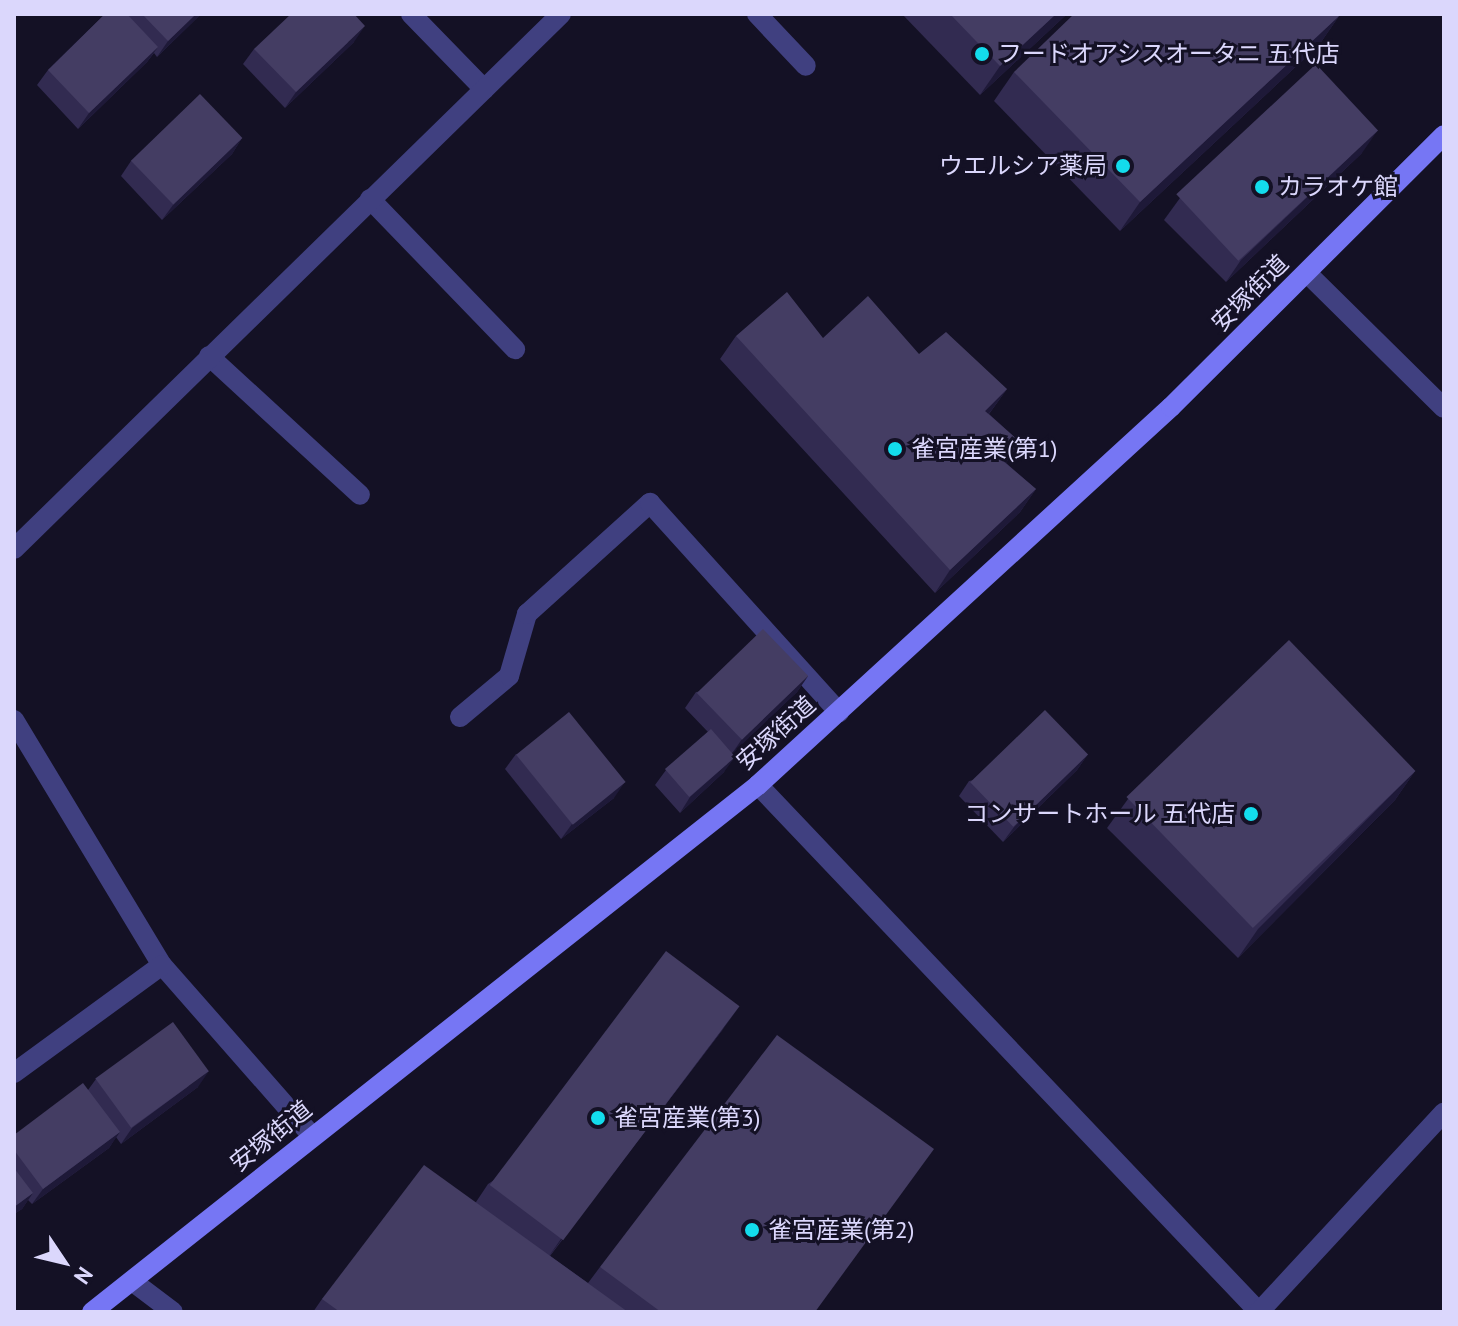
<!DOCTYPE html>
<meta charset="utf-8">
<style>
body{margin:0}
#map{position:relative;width:1458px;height:1326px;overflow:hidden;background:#141125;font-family:"PT Sans","Noto Sans JP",sans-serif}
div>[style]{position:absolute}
.minor>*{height:20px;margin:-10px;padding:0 10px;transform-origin:10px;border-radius:10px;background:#404080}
.secondary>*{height:20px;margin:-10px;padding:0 10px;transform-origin:10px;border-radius:10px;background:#7676f4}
.wall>*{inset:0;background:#322b51}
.shaded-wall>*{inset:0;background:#1e1938}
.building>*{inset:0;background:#443d63;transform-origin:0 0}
.dots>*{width:22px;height:22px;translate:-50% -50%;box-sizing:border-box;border:4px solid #141125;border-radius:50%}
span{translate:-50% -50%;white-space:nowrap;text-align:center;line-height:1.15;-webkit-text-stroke:6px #141125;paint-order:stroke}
.poi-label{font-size:24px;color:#dbd7fc}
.left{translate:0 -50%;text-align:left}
.right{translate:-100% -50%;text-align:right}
.street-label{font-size:24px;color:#dbd7fc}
.frame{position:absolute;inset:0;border:16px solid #dbd7fc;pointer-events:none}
.north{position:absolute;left:24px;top:1222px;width:80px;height:80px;-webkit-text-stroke:6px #141125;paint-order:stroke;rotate:125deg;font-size:22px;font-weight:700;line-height:32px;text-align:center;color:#dbd7fc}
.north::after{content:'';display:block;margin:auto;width:28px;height:36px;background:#dbd7fc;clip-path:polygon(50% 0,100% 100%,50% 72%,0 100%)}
</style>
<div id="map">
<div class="minor">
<div style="left:411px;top:14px;width:105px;rotate:45.8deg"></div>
<div style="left:757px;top:14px;width:71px;rotate:46.7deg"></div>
<div style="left:370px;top:199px;width:209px;rotate:46deg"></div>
<div style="left:1307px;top:273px;width:192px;rotate:44.6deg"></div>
<div style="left:209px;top:356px;width:205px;rotate:42.6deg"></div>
<div style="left:14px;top:549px;width:765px;rotate:-44.36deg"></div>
<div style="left:460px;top:717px;width:64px;rotate:-39.9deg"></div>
<div style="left:509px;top:676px;width:65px;rotate:-73.8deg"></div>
<div style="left:527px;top:614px;width:166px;rotate:-42.1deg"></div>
<div style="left:650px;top:503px;width:282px;rotate:47.9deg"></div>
<div style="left:14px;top:720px;width:286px;rotate:58.9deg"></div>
<div style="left:162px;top:965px;width:227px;rotate:48.7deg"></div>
<div style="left:758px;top:785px;width:727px;rotate:46.45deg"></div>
<div style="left:1259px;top:1312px;width:272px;rotate:-47.2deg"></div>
<div style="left:14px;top:1073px;width:183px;rotate:-36.1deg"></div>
<div style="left:132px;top:1281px;width:51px;rotate:37.1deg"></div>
</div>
<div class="secondary">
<div style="left:92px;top:1312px;width:849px;rotate:-38.35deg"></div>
<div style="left:758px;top:785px;width:560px;rotate:-42.47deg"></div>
<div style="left:1171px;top:407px;width:385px;rotate:-44.9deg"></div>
</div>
<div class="wall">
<div style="clip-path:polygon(105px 14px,201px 14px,157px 57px,154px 53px,147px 62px,78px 129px,37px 85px,48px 70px)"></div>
<div style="clip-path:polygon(902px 14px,1067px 14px,980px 95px)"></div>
<div style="clip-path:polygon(1339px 16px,1319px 45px,1120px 231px,994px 101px,1014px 72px)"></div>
<div style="clip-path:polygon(354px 42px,285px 108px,243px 64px,254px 49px)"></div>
<div style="clip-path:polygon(242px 138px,232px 154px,162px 220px,121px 176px,131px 161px)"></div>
<div style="clip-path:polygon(1362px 153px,1226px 282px,1164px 220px,1180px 198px)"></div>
<div style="clip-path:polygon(736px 336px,823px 338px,919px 354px,1007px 389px,989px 414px,1020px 442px,1006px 463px,1036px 489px,1020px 512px,935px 593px,720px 359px)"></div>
<div style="clip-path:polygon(808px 676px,797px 692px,732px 753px,724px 772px,680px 813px,655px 785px,666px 770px,708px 732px,685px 708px,696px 692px)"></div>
<div style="clip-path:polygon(516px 754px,614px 798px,561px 839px,505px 769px)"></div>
<div style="clip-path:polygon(1088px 754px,1077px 770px,1003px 842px,959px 796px,969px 781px)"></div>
<div style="clip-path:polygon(1415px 771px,1395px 800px,1238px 958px,1107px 828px,1128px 799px)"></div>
<div style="clip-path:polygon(724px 1028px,550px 1256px,588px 1283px,600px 1267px,816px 1312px,313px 1312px,322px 1299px,476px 1202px,488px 1184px)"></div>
<div style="clip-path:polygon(96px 1079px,198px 1087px,121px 1144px,116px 1137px,109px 1148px,32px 1204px,28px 1200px,22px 1209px,14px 1214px,14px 1135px,88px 1090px)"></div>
</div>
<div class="shaded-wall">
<div style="clip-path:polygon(196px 14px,201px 14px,157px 57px,168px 41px)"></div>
<div style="clip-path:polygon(1056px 14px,1067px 14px,980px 95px,1000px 66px)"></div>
<div style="clip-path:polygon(1339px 16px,1319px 45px,1120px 231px,1140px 202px)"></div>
<div style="clip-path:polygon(365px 26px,354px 42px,285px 108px,296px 92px)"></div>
<div style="clip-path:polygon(158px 47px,147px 62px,78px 129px,89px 113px)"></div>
<div style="clip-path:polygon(1378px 130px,1362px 153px,1226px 282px,1241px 260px)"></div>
<div style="clip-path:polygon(242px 138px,232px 154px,162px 220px,173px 205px)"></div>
<div style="clip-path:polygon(1007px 389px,991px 411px,970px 433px,985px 411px)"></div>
<div style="clip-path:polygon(1020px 442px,1004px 465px,1002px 460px)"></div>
<div style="clip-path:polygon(1036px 489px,1020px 512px,935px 593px,950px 570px)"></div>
<div style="clip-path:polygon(808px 676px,797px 692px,731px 755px,742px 739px)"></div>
<div style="clip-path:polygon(1088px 754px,1077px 770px,1003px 842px,1014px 827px)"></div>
<div style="clip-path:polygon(735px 757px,724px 772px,680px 813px,690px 797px)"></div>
<div style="clip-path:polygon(1415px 771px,1395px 800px,1238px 958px,1258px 929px)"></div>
<div style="clip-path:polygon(625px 782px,614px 798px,561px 839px,572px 824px)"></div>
<div style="clip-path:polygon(740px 1006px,724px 1028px,547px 1259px,563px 1236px)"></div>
<div style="clip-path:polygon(209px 1071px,198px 1087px,121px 1144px,132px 1128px)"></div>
<div style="clip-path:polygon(120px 1132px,109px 1148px,32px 1204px,43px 1189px)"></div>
<div style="clip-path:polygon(33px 1193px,22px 1209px,14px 1214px,14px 1207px)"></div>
</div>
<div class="building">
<div style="clip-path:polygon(105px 14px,127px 14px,158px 47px,89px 113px,48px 70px)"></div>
<div style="clip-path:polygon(142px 14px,196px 14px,168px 41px)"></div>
<div style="clip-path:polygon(291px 14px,354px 14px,365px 26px,296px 92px,254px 49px)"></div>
<div style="clip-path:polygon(950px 14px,1056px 14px,1000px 66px)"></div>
<div style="clip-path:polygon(1074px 14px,1337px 14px,1339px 16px,1140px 202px,1014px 72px)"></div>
<div style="left:1316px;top:64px;width:91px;height:191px;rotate:47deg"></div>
<div style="left:200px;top:94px;width:61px;height:96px;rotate:46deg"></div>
<div style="clip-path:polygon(787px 292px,823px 338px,868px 296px,919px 354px,946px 332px,1007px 389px,985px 411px,1020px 442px,1002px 460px,1036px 489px,950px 570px,736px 336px)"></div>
<div style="left:763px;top:629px;width:65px;height:92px;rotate:46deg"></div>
<div style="left:1289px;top:640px;width:182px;height:226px;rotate:46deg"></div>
<div style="left:1045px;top:710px;width:62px;height:104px;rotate:46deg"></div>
<div style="left:569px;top:712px;width:90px;height:68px;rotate:51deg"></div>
<div style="left:711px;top:729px;width:37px;height:61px;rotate:49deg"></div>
<div style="left:666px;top:951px;width:92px;height:293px;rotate:37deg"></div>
<div style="left:173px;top:1022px;width:61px;height:96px;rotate:54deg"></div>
<div style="clip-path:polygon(777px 1035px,934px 1149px,815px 1312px,661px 1312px,600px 1267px)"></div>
<div style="clip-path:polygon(83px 1083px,120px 1132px,43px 1189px,14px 1150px,14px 1135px)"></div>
<div style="clip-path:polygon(424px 1165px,628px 1312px,340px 1312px,322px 1299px)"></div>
<div style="clip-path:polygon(14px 1168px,33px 1193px,14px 1207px)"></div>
</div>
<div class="dots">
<div style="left:982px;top:54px;background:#13dcec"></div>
<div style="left:1123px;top:166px;background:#13dcec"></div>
<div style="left:1262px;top:187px;background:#13dcec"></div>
<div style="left:895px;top:449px;background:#13dcec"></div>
<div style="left:1251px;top:814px;background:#13dcec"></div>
<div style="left:598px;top:1118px;background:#13dcec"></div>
<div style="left:752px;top:1230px;background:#13dcec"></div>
</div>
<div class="poi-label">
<span class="left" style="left:998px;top:54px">フードオアシスオータニ 五代店</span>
<span class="right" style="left:1107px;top:166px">ウエルシア薬局</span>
<span class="left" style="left:1278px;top:187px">カラオケ館</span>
<span class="left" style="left:911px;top:449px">雀宮産業(第1)</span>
<span class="right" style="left:1235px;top:814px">コンサートホール 五代店</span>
<span class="left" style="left:614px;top:1118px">雀宮産業(第3)</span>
<span class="left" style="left:768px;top:1230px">雀宮産業(第2)</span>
</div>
<div class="street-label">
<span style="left:1250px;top:293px;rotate:-45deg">安塚街道</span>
<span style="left:776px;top:733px;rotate:-42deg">安塚街道</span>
<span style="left:271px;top:1136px;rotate:-39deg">安塚街道</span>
</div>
<div class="frame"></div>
<div class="north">N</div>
</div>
